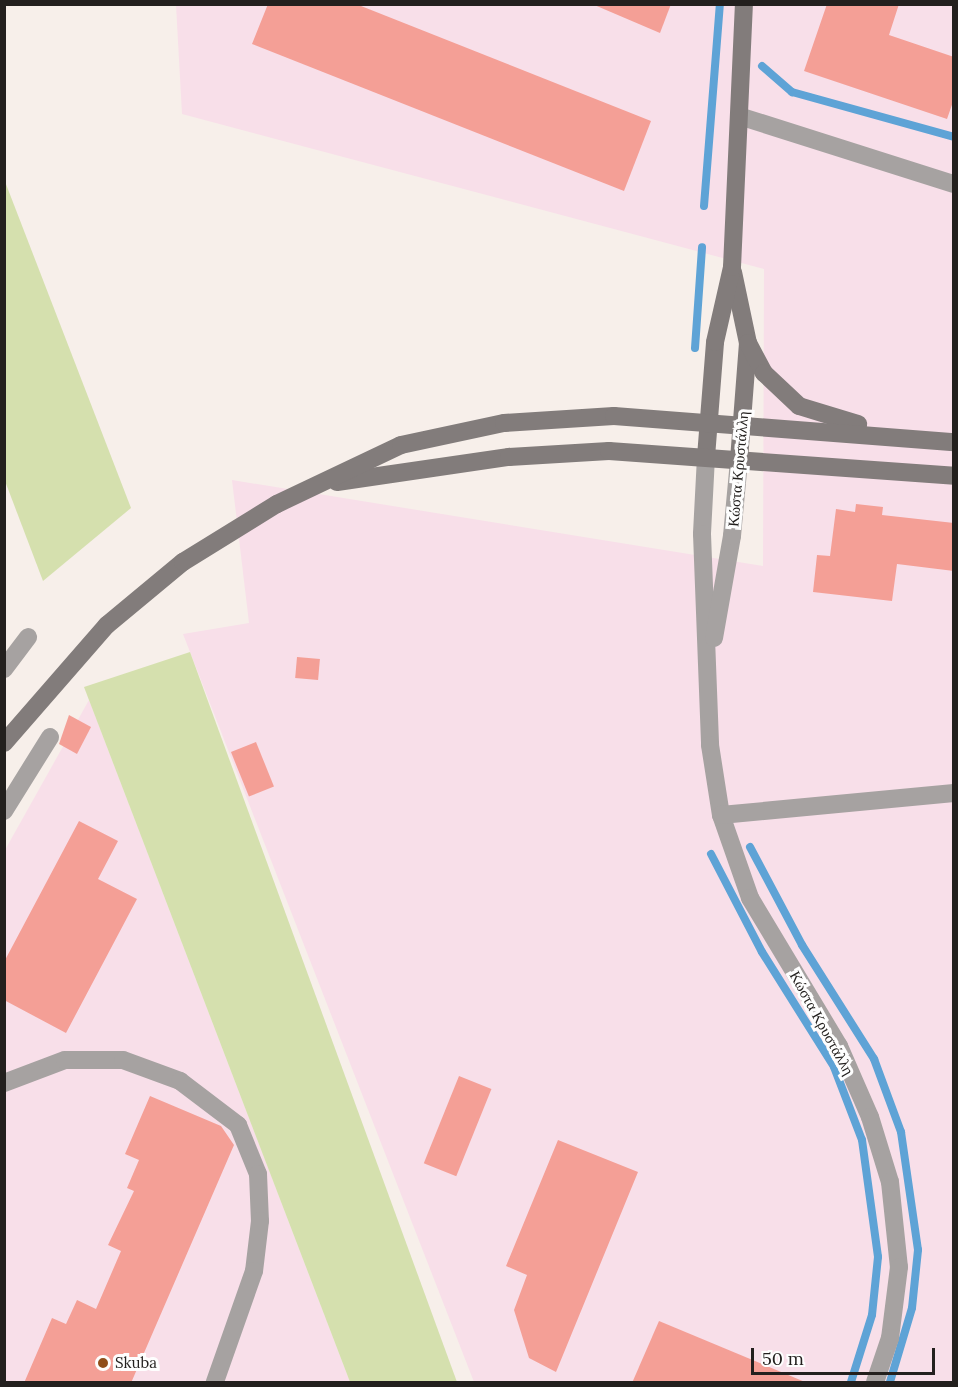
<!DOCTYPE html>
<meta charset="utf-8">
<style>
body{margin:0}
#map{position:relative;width:958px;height:1387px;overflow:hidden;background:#f7efea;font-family:Lora,serif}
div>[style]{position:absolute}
.industrial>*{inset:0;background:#f8dfe9}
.green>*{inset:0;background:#d5e0ae}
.stream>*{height:8px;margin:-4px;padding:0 4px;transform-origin:4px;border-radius:4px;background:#5ea3d6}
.building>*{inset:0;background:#f49f96;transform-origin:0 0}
.street>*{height:18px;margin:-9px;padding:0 9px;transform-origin:9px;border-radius:9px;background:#a6a2a1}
.secondary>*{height:18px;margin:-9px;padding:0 9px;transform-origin:9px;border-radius:9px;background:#827c7b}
.dots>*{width:16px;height:16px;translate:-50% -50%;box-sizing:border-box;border:3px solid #fefefe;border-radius:50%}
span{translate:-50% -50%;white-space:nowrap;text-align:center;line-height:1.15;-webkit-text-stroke:6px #fefefe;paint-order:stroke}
.street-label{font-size:15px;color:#23201e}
.poi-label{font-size:15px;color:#23201e}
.left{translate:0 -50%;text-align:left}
.frame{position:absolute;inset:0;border:6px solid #23201e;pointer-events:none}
.scale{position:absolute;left:751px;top:1348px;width:184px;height:27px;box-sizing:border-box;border:3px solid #23201e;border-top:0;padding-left:8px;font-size:18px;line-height:21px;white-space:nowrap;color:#23201e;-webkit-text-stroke:4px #fefefe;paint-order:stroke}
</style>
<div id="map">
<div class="industrial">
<div style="clip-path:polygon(176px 5px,953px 5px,953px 1382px,474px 1382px,183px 634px,249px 623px,232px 480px,763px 566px,764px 269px,182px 114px)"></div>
<div style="clip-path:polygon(89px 700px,350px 1382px,5px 1382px,5px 850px)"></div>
</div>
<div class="green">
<div style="clip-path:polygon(4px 179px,131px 508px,43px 581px,5px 481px)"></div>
<div style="clip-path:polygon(190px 652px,457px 1382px,350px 1382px,84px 687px)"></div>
</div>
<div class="stream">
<div style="left:762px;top:66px;width:40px;rotate:41deg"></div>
<div style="left:792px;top:92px;width:168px;rotate:15.5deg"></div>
<div style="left:704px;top:206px;width:203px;rotate:-85.5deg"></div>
<div style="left:695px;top:348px;width:101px;rotate:-86deg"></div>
<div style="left:750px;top:847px;width:111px;rotate:62deg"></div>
<div style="left:802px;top:945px;width:135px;rotate:57.7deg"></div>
<div style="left:874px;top:1059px;width:78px;rotate:69.7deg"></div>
<div style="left:901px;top:1132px;width:119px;rotate:81.8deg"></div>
<div style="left:918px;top:1250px;width:58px;rotate:95.9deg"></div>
<div style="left:912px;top:1308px;width:77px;rotate:106.6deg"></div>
<div style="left:711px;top:854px;width:110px;rotate:62.5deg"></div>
<div style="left:762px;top:952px;width:136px;rotate:57.9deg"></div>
<div style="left:834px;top:1067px;width:78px;rotate:69deg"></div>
<div style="left:862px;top:1140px;width:118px;rotate:82.2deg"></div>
<div style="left:878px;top:1257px;width:58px;rotate:95.9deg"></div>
<div style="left:872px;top:1315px;width:70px;rotate:107.4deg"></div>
</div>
<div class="building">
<div style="clip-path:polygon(268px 4px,356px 4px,651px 121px,624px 191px,252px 44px)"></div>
<div style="clip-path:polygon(592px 4px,671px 4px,660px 33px)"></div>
<div style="clip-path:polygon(827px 4px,899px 4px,889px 35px,954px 57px,954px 99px,947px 119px,804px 71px)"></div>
<div style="clip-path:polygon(856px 504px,883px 507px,882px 515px,954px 523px,954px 571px,897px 564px,892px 601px,813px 592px,817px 555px,830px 556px,836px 509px,855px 512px)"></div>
<div style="left:297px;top:657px;width:23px;height:21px;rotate:5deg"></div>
<div style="clip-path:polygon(69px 715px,91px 727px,77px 754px,59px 744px)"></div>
<div style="left:256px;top:742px;width:48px;height:27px;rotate:68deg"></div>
<div style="clip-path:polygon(79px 821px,118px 841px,98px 879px,137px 899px,66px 1033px,4px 1000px,4px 962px)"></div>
<div style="left:459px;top:1076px;width:35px;height:94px;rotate:22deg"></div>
<div style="clip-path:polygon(150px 1096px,221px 1126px,234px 1145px,131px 1383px,24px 1383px,52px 1318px,66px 1324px,77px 1300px,96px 1309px,121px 1251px,108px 1245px,134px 1191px,127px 1188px,139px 1160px,125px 1154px)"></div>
<div style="clip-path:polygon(558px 1140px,638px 1172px,556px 1372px,529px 1358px,514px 1310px,527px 1275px,506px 1266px)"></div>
<div style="clip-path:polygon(659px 1321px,805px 1382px,805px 1383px,632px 1383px)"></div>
</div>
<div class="street">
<div style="left:739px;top:116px;width:225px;rotate:17.6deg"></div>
<div style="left:706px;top:457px;width:77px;rotate:93deg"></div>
<div style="left:702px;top:534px;width:211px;rotate:87.8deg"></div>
<div style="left:710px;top:745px;width:71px;rotate:81.1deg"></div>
<div style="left:721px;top:815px;width:88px;rotate:70.7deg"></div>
<div style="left:750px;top:898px;width:173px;rotate:59deg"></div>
<div style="left:839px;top:1046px;width:77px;rotate:66.4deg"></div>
<div style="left:870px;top:1117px;width:68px;rotate:72.9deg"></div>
<div style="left:890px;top:1182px;width:85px;rotate:84deg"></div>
<div style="left:899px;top:1267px;width:72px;rotate:97.2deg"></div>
<div style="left:890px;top:1338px;width:46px;rotate:108.8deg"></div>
<div style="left:714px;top:638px;width:104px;rotate:-80deg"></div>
<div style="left:732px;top:536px;width:76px;rotate:-84.7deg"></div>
<div style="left:4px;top:669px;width:40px;rotate:-53deg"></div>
<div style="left:4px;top:811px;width:87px;rotate:-58.1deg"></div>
<div style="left:721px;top:815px;width:234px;rotate:-5.4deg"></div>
<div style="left:4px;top:1083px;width:65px;rotate:-20.7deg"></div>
<div style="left:65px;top:1060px;width:58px"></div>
<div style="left:123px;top:1060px;width:61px;rotate:20.2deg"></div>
<div style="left:180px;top:1081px;width:73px;rotate:37.2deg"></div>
<div style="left:238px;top:1125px;width:53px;rotate:67.8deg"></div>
<div style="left:258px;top:1174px;width:47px;rotate:87.6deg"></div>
<div style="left:260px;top:1221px;width:50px;rotate:96.8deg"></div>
<div style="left:254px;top:1271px;width:118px;rotate:109.4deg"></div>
</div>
<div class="secondary">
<div style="left:733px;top:272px;width:73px;rotate:78.1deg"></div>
<div style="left:748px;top:343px;width:117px;rotate:94.4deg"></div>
<div style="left:748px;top:343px;width:34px;rotate:62deg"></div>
<div style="left:764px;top:373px;width:48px;rotate:43.3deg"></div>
<div style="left:799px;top:406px;width:62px;rotate:17deg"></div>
<div style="left:706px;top:457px;width:115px;rotate:-85.5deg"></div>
<div style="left:715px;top:342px;width:77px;rotate:-77.2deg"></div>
<div style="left:732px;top:267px;width:263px;rotate:-87.4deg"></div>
<div style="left:337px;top:482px;width:174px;rotate:-8.3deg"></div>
<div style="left:509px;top:457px;width:100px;rotate:-3.4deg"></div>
<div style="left:609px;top:451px;width:346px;rotate:4.1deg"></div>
<div style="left:4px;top:743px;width:157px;rotate:-48.9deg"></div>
<div style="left:107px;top:625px;width:99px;rotate:-39.7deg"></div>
<div style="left:183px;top:562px;width:110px;rotate:-31.7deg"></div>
<div style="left:277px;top:504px;width:137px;rotate:-25.4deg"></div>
<div style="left:401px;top:445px;width:105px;rotate:-12.1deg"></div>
<div style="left:504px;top:423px;width:110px;rotate:-3.6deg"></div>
<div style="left:614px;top:416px;width:341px;rotate:4.4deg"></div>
</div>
<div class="dots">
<div style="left:103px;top:1363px;background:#8f4e1a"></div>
</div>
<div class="street-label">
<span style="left:738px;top:469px;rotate:-85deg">Κώστα Κρυστάλλη</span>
<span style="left:822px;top:1023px;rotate:61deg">Κώστα Κρυστάλλη</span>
</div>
<div class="poi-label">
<span class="left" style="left:115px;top:1363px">Skuba</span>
</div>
<div class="frame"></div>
<div class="scale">50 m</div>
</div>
